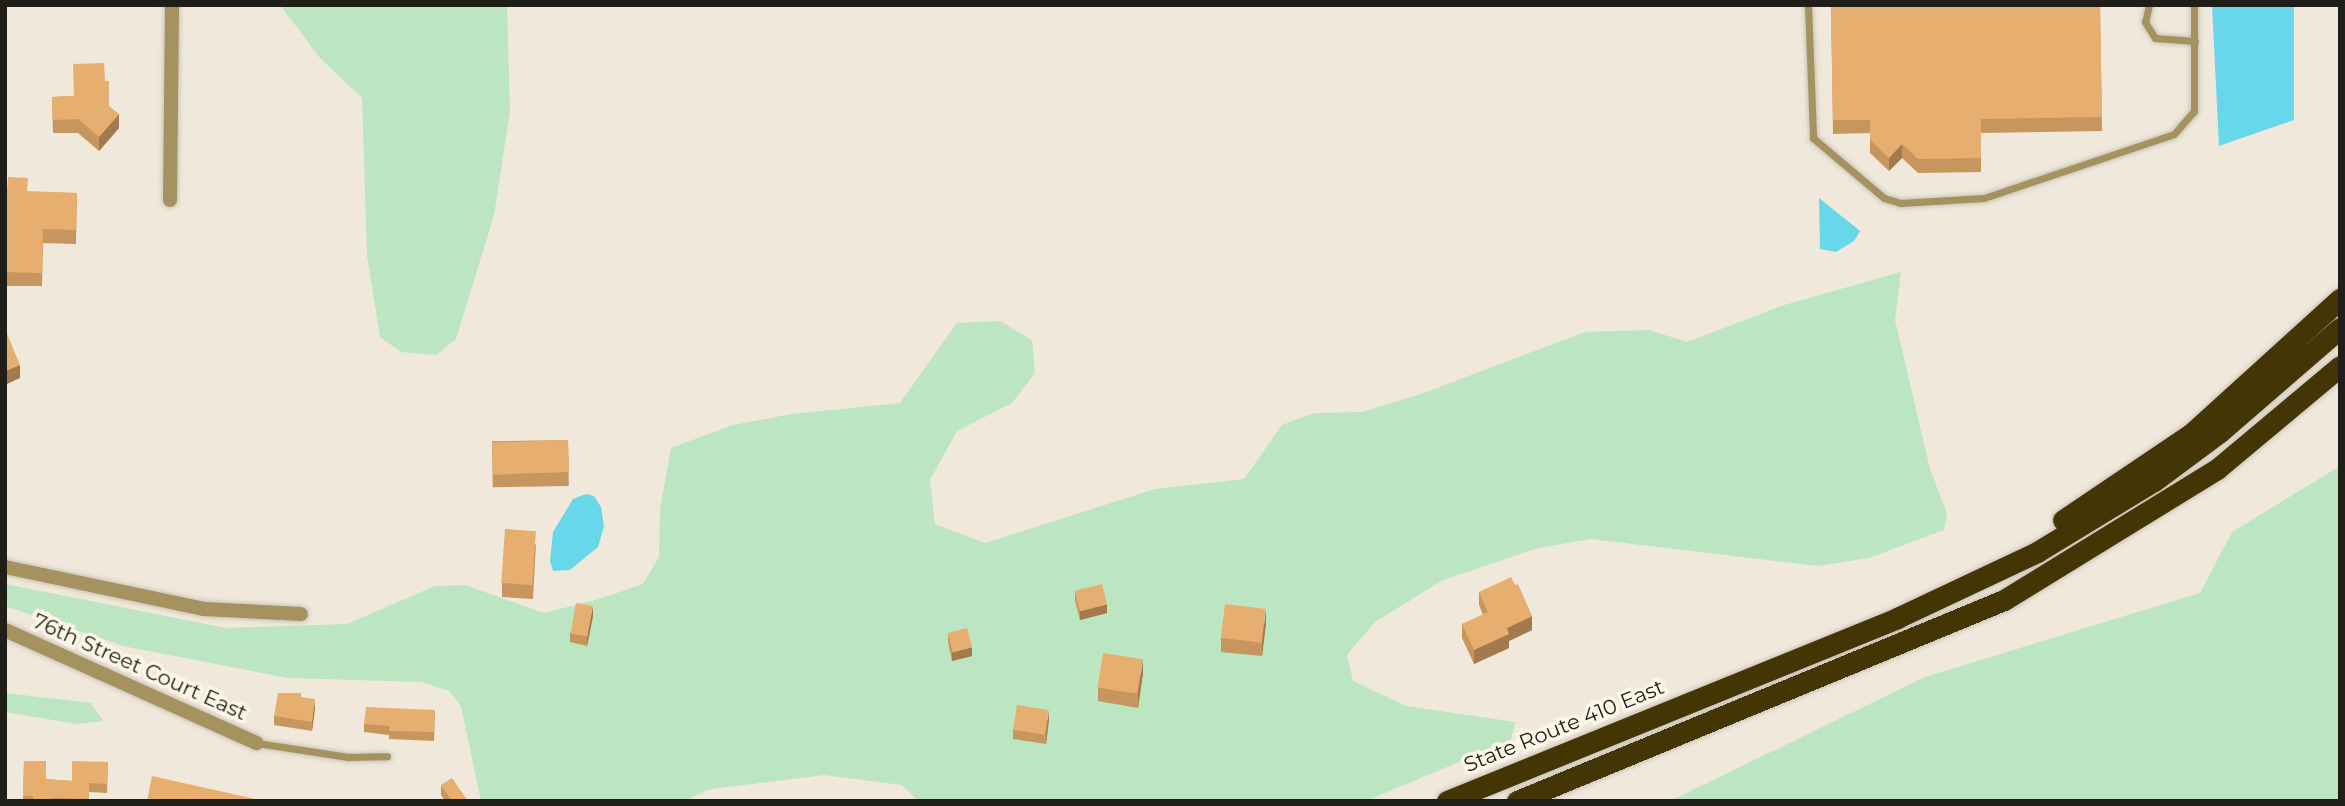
<!DOCTYPE html>
<style>
body{margin:0}
#map{position:relative;width:2345px;height:806px;overflow:hidden;background:#efe8db;font-family:Montserrat,sans-serif}
div>[style]{position:absolute}
.green>*{inset:0;background:#bce5c1}
.water>*{inset:0;background:#67d7e9}
.roads{filter:drop-shadow(0 0 2px #cac4b8) drop-shadow(0 0 2px #cac4b8)}
.lane>*{height:7px;margin:-3.5px;padding:0 3.5px;transform-origin:3.5px;border-radius:3.5px;background:#a5925e}
.street>*{height:14px;margin:-7px;padding:0 7px;transform-origin:7px;border-radius:7px;background:#a5925e}
.highway>*{height:21px;margin:-10.5px;padding:0 10.5px;transform-origin:10.5px;border-radius:10.5px;background:#443504}
.wall>*{inset:0;background:#c7965f;transform-origin:0 0}
.shaded-wall>*{inset:0;background:#a27a4e}
.building>*{inset:0;background:#e7af6f;transform-origin:0 0}
span{translate:-50% -50%;white-space:nowrap;text-align:center;line-height:1.15;-webkit-text-stroke:7px #fcf6e8;paint-order:stroke}
.street-label{font-size:21px;color:#201e19}
.frame{position:absolute;inset:0;border:7px solid #201e19;pointer-events:none}
</style>
<div id="map">
<div class="green">
<div style="clip-path:polygon(280px 5px,507px 5px,510px 112px,494px 215px,456px 339px,436px 355px,401px 352px,380px 337px,367px 255px,362px 98px,320px 58px)"></div>
<div style="clip-path:polygon(1901px 272px,1895px 320px,1930px 469px,1947px 514px,1944px 530px,1869px 558px,1817px 566px,1591px 539px,1538px 548px,1443px 580px,1375px 622px,1347px 655px,1353px 681px,1406px 706px,1515px 722px,1511px 740px,1366px 801px,918px 801px,902px 785px,824px 775px,711px 789px,683px 801px,481px 801px,461px 706px,449px 691px,422px 682px,288px 678px,123px 646px,5px 606px,5px 584px,226px 628px,347px 624px,435px 586px,465px 585px,544px 613px,599px 599px,643px 584px,659px 557px,660px 509px,671px 448px,733px 425px,792px 414px,900px 403px,957px 323px,1000px 321px,1032px 340px,1035px 373px,1012px 403px,957px 431px,930px 480px,935px 524px,985px 543px,1155px 489px,1244px 479px,1282px 425px,1314px 413px,1362px 412px,1424px 393px,1585px 332px,1649px 330px,1687px 342px,1781px 306px)"></div>
<div style="clip-path:polygon(2340px 466px,2340px 801px,1670px 801px,1925px 677px,2200px 593px,2232px 532px)"></div>
<div style="clip-path:polygon(5px 693px,91px 703px,103px 721px,77px 724px,5px 712px)"></div>
</div>
<div class="water">
<div style="clip-path:polygon(2212px 5px,2294px 5px,2294px 120px,2219px 146px)"></div>
<div style="clip-path:polygon(1819px 198px,1860px 231px,1854px 241px,1836px 252px,1820px 249px)"></div>
<div style="clip-path:polygon(586px 494px,594px 496px,601px 507px,604px 526px,598px 547px,570px 570px,553px 571px,550px 561px,553px 532px,573px 499px)"></div>
</div>
<div class="roads">
<div class="lane">
<div style="left:1808px;top:5px;width:133px;rotate:87.8deg"></div>
<div style="left:1813px;top:138px;width:93px;rotate:40.2deg"></div>
<div style="left:1884px;top:198px;width:17px;rotate:17deg"></div>
<div style="left:1900px;top:203px;width:84px;rotate:-3.4deg"></div>
<div style="left:1984px;top:198px;width:200px;rotate:-18.6deg"></div>
<div style="left:2174px;top:134px;width:30px;rotate:-49deg"></div>
<div style="left:2194px;top:111px;width:106px;rotate:-90deg"></div>
<div style="left:2149px;top:5px;width:17px;rotate:103deg"></div>
<div style="left:2145px;top:22px;width:19px;rotate:58deg"></div>
<div style="left:2155px;top:38px;width:40px;rotate:4.3deg"></div>
<div style="left:257px;top:743px;width:92px;rotate:8.7deg"></div>
<div style="left:348px;top:757px;width:39px;rotate:-1deg"></div>
</div>
<div class="street">
<div style="left:170px;top:200px;width:195px;rotate:-89.4deg"></div>
<div style="left:5px;top:567px;width:203px;rotate:11.9deg"></div>
<div style="left:204px;top:609px;width:97px;rotate:3deg"></div>
<div style="left:5px;top:630px;width:276px;rotate:24.2deg"></div>
</div>
<div class="highway">
<div style="left:2063px;top:520px;width:156px;rotate:-34deg"></div>
<div style="left:2192px;top:433px;width:200px;rotate:-42.2deg"></div>
<div style="left:1447px;top:801px;width:486px;rotate:-22.1deg"></div>
<div style="left:1897px;top:618px;width:155px;rotate:-25.2deg"></div>
<div style="left:2037px;top:552px;width:137px;rotate:-31.3deg"></div>
<div style="left:2154px;top:481px;width:82px;rotate:-36.6deg"></div>
<div style="left:2220px;top:432px;width:159px;rotate:-40.9deg"></div>
<div style="left:1517px;top:801px;width:527px;rotate:-22.43deg"></div>
<div style="left:2004px;top:600px;width:250px;rotate:-31.6deg"></div>
<div style="left:2217px;top:469px;width:160px;rotate:-39.9deg"></div>
</div>
</div>
<div class="wall">
<div style="clip-path:polygon(1831px 5px,2100px 5px,2102px 131px,1981px 133px,1981px 172px,1918px 173px,1902px 158px,1889px 171px,1870px 153px,1870px 133px,1833px 134px)"></div>
<div style="clip-path:polygon(105px 81px,109px 106px,119px 128px,99px 151px,78px 133px,53px 133px,52px 97px,73px 96px)"></div>
<div style="clip-path:polygon(28px 192px,77px 193px,76px 244px,43px 243px,42px 286px,5px 286px,5px 218px)"></div>
<div style="left:568px;top:440px;width:46px;height:76px;rotate:89deg"></div>
<div style="clip-path:polygon(536px 544px,533px 599px,502px 597px,502px 583px)"></div>
<div style="clip-path:polygon(1075px 591px,1107px 613px,1080px 620px,1075px 600px)"></div>
<div style="clip-path:polygon(1479px 592px,1532px 630px,1509px 641px,1509px 648px,1474px 664px,1462px 638px,1462px 624px,1483px 615px,1479px 605px)"></div>
<div style="clip-path:polygon(593px 616px,587px 646px,570px 642px,570px 633px)"></div>
<div style="clip-path:polygon(1266px 623px,1262px 656px,1221px 652px,1221px 638px)"></div>
<div style="clip-path:polygon(948px 633px,972px 656px,952px 661px,948px 642px)"></div>
<div style="clip-path:polygon(1143px 673px,1138px 708px,1098px 701px,1098px 688px)"></div>
<div style="clip-path:polygon(301px 697px,315px 708px,312px 731px,274px 725px,274px 716px)"></div>
<div style="clip-path:polygon(435px 710px,434px 741px,389px 739px,389px 735px,364px 732px,364px 724px)"></div>
<div style="clip-path:polygon(1049px 719px,1046px 744px,1013px 739px,1013px 730px)"></div>
<div style="clip-path:polygon(24px 761px,46px 779px,72px 781px,108px 762px,107px 793px,89px 792px,89px 801px,23px 801px)"></div>
<div style="clip-path:polygon(441px 785px,468px 801px,445px 801px,441px 795px)"></div>
</div>
<div class="shaded-wall">
<div style="clip-path:polygon(119px 114px,119px 128px,99px 151px,99px 137px)"></div>
<div style="clip-path:polygon(1902px 144px,1902px 158px,1889px 171px,1889px 158px)"></div>
<div style="clip-path:polygon(20px 365px,20px 378px,5px 385px,5px 371px)"></div>
<div style="clip-path:polygon(1107px 604px,1107px 613px,1080px 620px,1080px 610px)"></div>
<div style="clip-path:polygon(593px 606px,593px 616px,587px 646px,587px 636px)"></div>
<div style="clip-path:polygon(1266px 609px,1266px 623px,1262px 656px,1262px 642px)"></div>
<div style="clip-path:polygon(1532px 616px,1532px 630px,1509px 641px,1509px 648px,1474px 664px,1474px 650px,1507px 628px)"></div>
<div style="clip-path:polygon(972px 647px,972px 656px,952px 661px,952px 652px)"></div>
<div style="clip-path:polygon(1143px 659px,1143px 673px,1138px 708px,1138px 694px)"></div>
<div style="clip-path:polygon(315px 699px,315px 708px,312px 731px,312px 722px)"></div>
<div style="clip-path:polygon(1049px 710px,1049px 719px,1046px 744px,1046px 735px)"></div>
</div>
<div class="building">
<div style="clip-path:polygon(1831px 5px,2100px 5px,2102px 117px,1981px 119px,1981px 158px,1918px 159px,1902px 144px,1889px 158px,1870px 139px,1870px 120px,1833px 120px)"></div>
<div style="clip-path:polygon(104px 63px,105px 81px,109px 81px,109px 106px,119px 114px,99px 137px,78px 119px,53px 120px,52px 97px,74px 96px,73px 64px)"></div>
<div style="clip-path:polygon(8px 177px,28px 178px,27px 191px,77px 193px,76px 230px,43px 229px,42px 273px,5px 272px,5px 218px)"></div>
<div style="clip-path:polygon(5px 329px,20px 365px,5px 371px)"></div>
<div style="left:568px;top:440px;width:32px;height:76px;rotate:88deg"></div>
<div style="left:505px;top:529px;width:31px;height:54px;rotate:4deg"></div>
<div style="clip-path:polygon(1511px 577px,1515px 585px,1518px 584px,1532px 616px,1507px 628px,1509px 634px,1474px 650px,1462px 624px,1488px 612px,1479px 592px)"></div>
<div style="left:1102px;top:584px;width:21px;height:28px;rotate:76deg"></div>
<div style="left:576px;top:603px;width:17px;height:31px;rotate:10deg"></div>
<div style="left:1225px;top:604px;width:41px;height:34px;rotate:7deg"></div>
<div style="left:967px;top:628px;width:20px;height:20px;rotate:75deg"></div>
<div style="left:1103px;top:653px;width:40px;height:35px;rotate:9deg"></div>
<div style="clip-path:polygon(278px 693px,301px 693px,301px 697px,315px 699px,312px 722px,274px 716px)"></div>
<div style="left:1017px;top:705px;width:32px;height:25px;rotate:9deg"></div>
<div style="clip-path:polygon(366px 707px,435px 710px,434px 732px,389px 731px,390px 726px,364px 724px)"></div>
<div style="clip-path:polygon(24px 761px,46px 761px,46px 779px,72px 781px,72px 761px,108px 762px,107px 784px,89px 783px,89px 799px,51px 798px,51px 801px,33px 801px,33px 796px,23px 796px)"></div>
<div style="clip-path:polygon(152px 776px,264px 801px,147px 801px)"></div>
<div style="clip-path:polygon(452px 778px,468px 801px,452px 801px,441px 785px)"></div>
</div>
<div class="street-label">
<span style="left:140px;top:667px;rotate:24deg">76th Street Court East</span>
<span style="left:1564px;top:726px;rotate:-22deg">State Route 410 East</span>
</div>
<div class="frame"></div>
</div>
